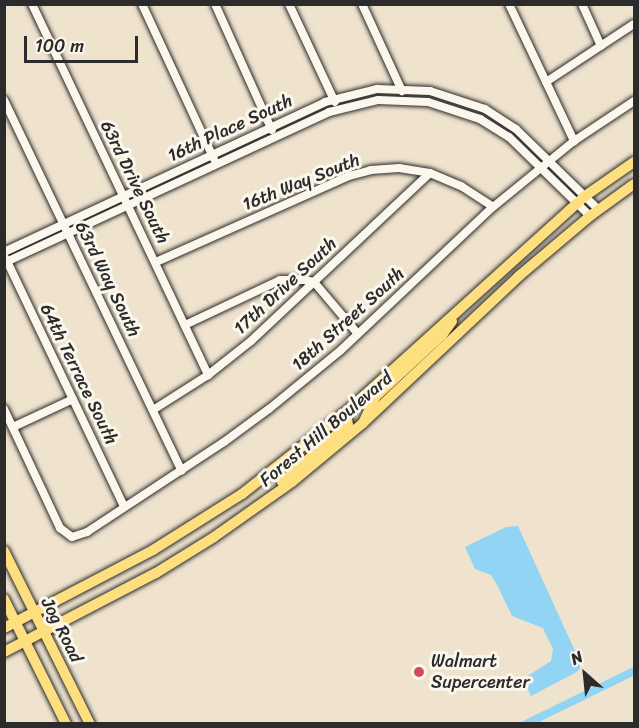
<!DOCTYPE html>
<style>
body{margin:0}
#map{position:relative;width:639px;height:728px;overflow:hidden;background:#efe3ce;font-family:Sriracha,sans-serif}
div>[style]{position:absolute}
.water>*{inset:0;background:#92d4f4}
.canal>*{height:8px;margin:-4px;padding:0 4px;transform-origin:4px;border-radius:4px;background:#92d4f4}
.roads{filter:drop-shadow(0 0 2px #2b2b2b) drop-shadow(0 0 2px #2b2b2b)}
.minor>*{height:8px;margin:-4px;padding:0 4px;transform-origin:4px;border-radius:4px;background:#fbf7ec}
.major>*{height:10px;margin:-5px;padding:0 5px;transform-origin:5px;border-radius:5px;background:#fedf80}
.dots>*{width:16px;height:16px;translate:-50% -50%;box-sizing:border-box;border:3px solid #fbf7ec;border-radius:50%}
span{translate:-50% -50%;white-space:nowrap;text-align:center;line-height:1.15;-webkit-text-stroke:6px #fbf7ec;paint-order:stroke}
.street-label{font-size:18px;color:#2b2b2b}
.poi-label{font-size:18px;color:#2b2b2b}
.left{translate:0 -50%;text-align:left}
.frame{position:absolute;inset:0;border:6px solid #2b2b2b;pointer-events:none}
.north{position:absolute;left:555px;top:644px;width:60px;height:60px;-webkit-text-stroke:4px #fbf7ec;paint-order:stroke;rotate:333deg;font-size:16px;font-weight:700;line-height:24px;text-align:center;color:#2b2b2b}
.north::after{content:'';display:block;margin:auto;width:21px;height:27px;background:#2b2b2b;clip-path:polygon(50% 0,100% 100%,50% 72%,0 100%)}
.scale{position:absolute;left:24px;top:36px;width:114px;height:27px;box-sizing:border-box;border:3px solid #2b2b2b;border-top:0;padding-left:8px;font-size:18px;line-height:21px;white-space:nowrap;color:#2b2b2b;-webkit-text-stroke:4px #fbf7ec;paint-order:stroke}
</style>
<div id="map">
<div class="water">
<div style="clip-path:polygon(518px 526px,580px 662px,580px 669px,575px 673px,531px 696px,525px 684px,526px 677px,551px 661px,553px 649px,547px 637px,543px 628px,512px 616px,497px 585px,491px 575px,475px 569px,465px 547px,506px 527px)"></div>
</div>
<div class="canal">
<div style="left:526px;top:724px;width:120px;rotate:-26.1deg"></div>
</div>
<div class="roads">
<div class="minor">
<div style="left:32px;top:4px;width:411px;rotate:64.6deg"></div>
<div style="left:142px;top:4px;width:171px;rotate:65.1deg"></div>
<div style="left:215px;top:4px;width:138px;rotate:65.7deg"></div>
<div style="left:289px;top:4px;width:108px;rotate:64.9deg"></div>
<div style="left:362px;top:4px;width:96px;rotate:65.3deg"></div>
<div style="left:509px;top:4px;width:152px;rotate:64.6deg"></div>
<div style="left:582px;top:4px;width:46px;rotate:65.7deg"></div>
<div style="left:546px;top:82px;width:105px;rotate:-33.4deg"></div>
<div style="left:4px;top:100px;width:411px;rotate:64.4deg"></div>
<div style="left:4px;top:252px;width:354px;rotate:-25deg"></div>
<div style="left:325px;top:102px;width:54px;rotate:-14deg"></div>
<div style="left:377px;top:89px;width:53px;rotate:2.2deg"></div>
<div style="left:430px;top:91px;width:58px;rotate:18.1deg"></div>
<div style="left:485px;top:109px;width:37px;rotate:33deg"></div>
<div style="left:516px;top:129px;width:116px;rotate:44.3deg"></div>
<div style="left:6px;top:259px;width:274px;rotate:64.5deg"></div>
<div style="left:156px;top:262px;width:211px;rotate:-24deg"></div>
<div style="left:349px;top:176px;width:23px;rotate:-15deg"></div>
<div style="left:371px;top:170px;width:28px;rotate:-4deg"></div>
<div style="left:399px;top:168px;width:31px;rotate:9deg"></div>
<div style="left:430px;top:173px;width:34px;rotate:23deg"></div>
<div style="left:461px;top:186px;width:38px;rotate:33deg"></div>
<div style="left:4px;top:263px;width:358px;rotate:-24.9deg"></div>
<div style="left:329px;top:112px;width:50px;rotate:-13.8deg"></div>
<div style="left:378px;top:100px;width:50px;rotate:2.3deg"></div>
<div style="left:428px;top:102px;width:55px;rotate:18.1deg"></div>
<div style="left:480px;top:119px;width:34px;rotate:32deg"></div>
<div style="left:509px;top:137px;width:113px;rotate:44.3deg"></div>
<div style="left:185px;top:325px;width:105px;rotate:-25.3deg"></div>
<div style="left:280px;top:280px;width:24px"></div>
<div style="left:304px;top:280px;width:10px;rotate:11deg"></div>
<div style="left:314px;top:282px;width:68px;rotate:49.8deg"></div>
<div style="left:4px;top:409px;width:132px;rotate:64.8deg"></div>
<div style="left:60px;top:528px;width:15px;rotate:37deg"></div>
<div style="left:72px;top:537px;width:16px;rotate:-18deg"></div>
<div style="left:87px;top:532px;width:164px;rotate:-33.3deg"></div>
<div style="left:224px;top:442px;width:56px;rotate:-36.3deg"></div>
<div style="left:269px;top:409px;width:93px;rotate:-39.3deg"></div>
<div style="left:341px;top:350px;width:209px;rotate:-43.3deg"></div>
<div style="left:493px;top:207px;width:104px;rotate:-39.2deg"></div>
<div style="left:574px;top:141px;width:72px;rotate:-33.7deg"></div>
<div style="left:153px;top:410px;width:65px;rotate:-32.5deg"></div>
<div style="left:208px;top:375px;width:55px;rotate:-38.3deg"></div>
<div style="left:251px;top:341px;width:245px;rotate:-43.2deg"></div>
<div style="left:13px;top:427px;width:66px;rotate:-25deg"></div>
</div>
<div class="major">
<div style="left:364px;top:421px;width:26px;rotate:-65deg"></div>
<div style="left:375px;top:397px;width:91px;rotate:-42.8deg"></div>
<div style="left:442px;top:335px;width:17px;rotate:-54deg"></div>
<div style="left:282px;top:482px;width:87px;rotate:-40.8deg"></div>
<div style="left:348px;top:425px;width:13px;rotate:-99deg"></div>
<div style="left:4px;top:551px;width:193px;rotate:63.6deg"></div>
<div style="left:4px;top:599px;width:140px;rotate:63.6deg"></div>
<div style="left:4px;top:628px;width:168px;rotate:-27.6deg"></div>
<div style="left:153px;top:550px;width:105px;rotate:-32.2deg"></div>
<div style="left:242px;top:494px;width:132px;rotate:-38.3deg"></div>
<div style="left:346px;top:412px;width:322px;rotate:-42.1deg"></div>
<div style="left:585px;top:196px;width:60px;rotate:-34.8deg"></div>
<div style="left:4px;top:652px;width:171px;rotate:-27.5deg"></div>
<div style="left:156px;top:573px;width:68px;rotate:-31.8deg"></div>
<div style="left:214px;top:537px;width:95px;rotate:-35.2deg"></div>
<div style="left:292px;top:482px;width:92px;rotate:-39.7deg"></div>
<div style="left:363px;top:423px;width:214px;rotate:-43.3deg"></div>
<div style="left:519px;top:276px;width:93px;rotate:-40.2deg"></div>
<div style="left:590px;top:216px;width:54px;rotate:-36deg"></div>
</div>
</div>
<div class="dots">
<div style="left:419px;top:672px;background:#d1495b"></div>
</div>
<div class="street-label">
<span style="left:230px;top:128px;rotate:-25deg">16th Place South</span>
<span style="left:135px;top:182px;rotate:64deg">63rd Drive South</span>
<span style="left:301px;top:182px;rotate:-22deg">16th Way South</span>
<span style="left:108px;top:279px;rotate:64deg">63rd Way South</span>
<span style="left:285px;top:286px;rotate:-43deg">17th Drive South</span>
<span style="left:348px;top:319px;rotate:-42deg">18th Street South</span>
<span style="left:79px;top:374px;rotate:64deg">64th Terrace South</span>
<span style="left:326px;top:429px;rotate:-40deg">Forest Hill Boulevard</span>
<span style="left:62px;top:630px;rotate:63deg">Jog Road</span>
</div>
<div class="poi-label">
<span class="left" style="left:431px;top:672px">Walmart<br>Supercenter</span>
</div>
<div class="frame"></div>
<div class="north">N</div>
<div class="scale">100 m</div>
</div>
